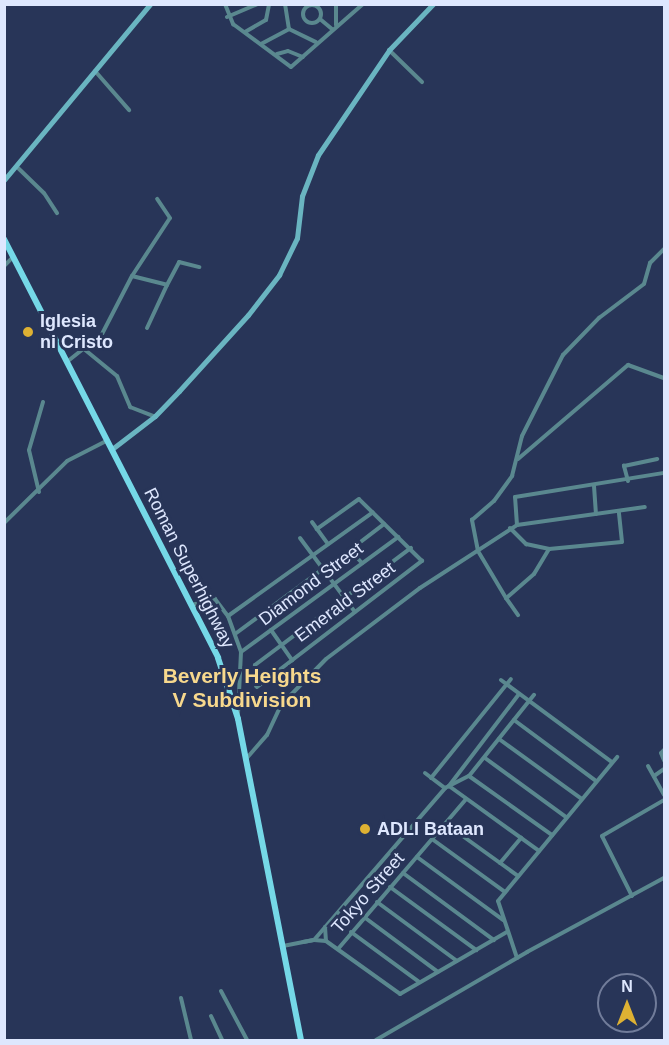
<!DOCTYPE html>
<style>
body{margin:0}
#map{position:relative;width:669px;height:1045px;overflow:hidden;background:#283558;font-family:Helvetica,sans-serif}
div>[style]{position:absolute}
.street>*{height:4px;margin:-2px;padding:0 2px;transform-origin:2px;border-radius:2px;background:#5a888f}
.street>.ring{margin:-2px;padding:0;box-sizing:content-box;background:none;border:4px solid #5a888f;border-radius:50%}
.secondary>*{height:5px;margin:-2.5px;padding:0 2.5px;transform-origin:2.5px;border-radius:2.5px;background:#6ab5c1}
.primary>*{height:6px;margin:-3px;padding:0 3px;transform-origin:3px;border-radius:3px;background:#75d8e7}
.dots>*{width:16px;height:16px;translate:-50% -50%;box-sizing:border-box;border:3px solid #283558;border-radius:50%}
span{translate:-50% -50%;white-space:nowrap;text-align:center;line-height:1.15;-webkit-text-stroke:6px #283558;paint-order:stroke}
.poi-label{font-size:18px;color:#dee7fe;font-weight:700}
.left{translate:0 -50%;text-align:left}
.street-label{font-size:18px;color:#dee7fe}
.quarter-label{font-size:21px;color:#f7d88d;font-weight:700}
.frame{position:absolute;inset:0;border:6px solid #dee7fe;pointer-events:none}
.north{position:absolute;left:597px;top:973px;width:60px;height:60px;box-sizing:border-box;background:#283558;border:2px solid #717c9a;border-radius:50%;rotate:0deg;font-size:16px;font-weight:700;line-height:24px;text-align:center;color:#dee7fe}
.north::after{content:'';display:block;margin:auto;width:21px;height:27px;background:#deb133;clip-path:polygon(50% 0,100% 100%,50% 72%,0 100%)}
</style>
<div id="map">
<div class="street">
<div style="left:225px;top:4px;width:22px;rotate:68deg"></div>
<div style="left:233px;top:24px;width:72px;rotate:36.6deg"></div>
<div style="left:291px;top:67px;width:96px;rotate:-41.2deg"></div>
<div style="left:285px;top:4px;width:25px;rotate:81deg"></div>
<div style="left:289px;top:29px;width:30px;rotate:26deg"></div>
<div class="ring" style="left:303px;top:5px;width:14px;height:14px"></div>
<div style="left:227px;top:17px;width:34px;rotate:-23deg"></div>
<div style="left:320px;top:19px;width:16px;rotate:40deg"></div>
<div style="left:336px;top:25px;width:21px;rotate:-90deg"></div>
<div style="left:245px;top:32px;width:24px;rotate:-30deg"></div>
<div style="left:266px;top:20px;width:16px;rotate:-79deg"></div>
<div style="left:261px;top:44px;width:32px;rotate:-28deg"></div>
<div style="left:389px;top:50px;width:46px;rotate:44.1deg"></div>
<div style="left:277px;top:54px;width:11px;rotate:-15deg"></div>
<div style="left:288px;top:51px;width:16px;rotate:22deg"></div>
<div style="left:95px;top:71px;width:52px;rotate:48.9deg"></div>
<div style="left:17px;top:167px;width:37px;rotate:44deg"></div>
<div style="left:44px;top:193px;width:24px;rotate:57deg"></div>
<div style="left:4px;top:266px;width:13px;rotate:-45deg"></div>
<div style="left:132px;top:276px;width:36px;rotate:14deg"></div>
<div style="left:167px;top:285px;width:26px;rotate:-62deg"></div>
<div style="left:179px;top:262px;width:21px;rotate:14deg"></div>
<div style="left:147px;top:328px;width:47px;rotate:-65.1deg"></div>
<div style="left:84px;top:349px;width:43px;rotate:39.3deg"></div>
<div style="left:117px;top:376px;width:34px;rotate:67deg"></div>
<div style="left:130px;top:407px;width:26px;rotate:21deg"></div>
<div style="left:68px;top:361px;width:43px;rotate:-38.5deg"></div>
<div style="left:102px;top:334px;width:65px;rotate:-62.7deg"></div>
<div style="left:132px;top:276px;width:69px;rotate:-56.8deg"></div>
<div style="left:170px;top:218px;width:23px;rotate:-124deg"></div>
<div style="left:518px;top:459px;width:145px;rotate:-40.5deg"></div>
<div style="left:628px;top:365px;width:38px;rotate:20deg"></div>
<div style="left:628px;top:481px;width:16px;rotate:-105deg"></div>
<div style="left:624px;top:466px;width:34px;rotate:-12deg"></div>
<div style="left:594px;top:486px;width:28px;rotate:86deg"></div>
<div style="left:39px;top:492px;width:43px;rotate:-103.4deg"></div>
<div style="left:29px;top:450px;width:50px;rotate:-73.7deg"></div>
<div style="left:312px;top:522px;width:27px;rotate:54deg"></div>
<div style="left:4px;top:523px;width:88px;rotate:-44.5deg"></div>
<div style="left:67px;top:461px;width:44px;rotate:-27.1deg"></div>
<div style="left:517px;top:525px;width:129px;rotate:-8deg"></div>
<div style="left:510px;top:528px;width:23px;rotate:45deg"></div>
<div style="left:526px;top:544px;width:24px;rotate:12deg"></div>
<div style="left:549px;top:549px;width:73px;rotate:-5.5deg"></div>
<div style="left:622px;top:542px;width:31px;rotate:-96deg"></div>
<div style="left:300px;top:538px;width:92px;rotate:53.4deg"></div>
<div style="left:549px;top:549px;width:29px;rotate:121deg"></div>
<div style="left:534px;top:574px;width:37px;rotate:139deg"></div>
<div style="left:506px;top:598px;width:55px;rotate:-120.8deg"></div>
<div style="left:478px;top:551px;width:32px;rotate:-101deg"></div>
<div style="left:472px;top:520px;width:29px;rotate:-41deg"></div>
<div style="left:494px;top:501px;width:31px;rotate:-54deg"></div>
<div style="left:512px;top:476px;width:41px;rotate:-76deg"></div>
<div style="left:522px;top:436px;width:91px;rotate:-63.2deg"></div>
<div style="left:563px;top:355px;width:52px;rotate:-45.8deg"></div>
<div style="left:599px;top:318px;width:56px;rotate:-37.1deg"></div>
<div style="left:644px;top:284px;width:22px;rotate:-74deg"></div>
<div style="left:650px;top:263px;width:20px;rotate:-45deg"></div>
<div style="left:362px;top:563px;width:18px;rotate:-133deg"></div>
<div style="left:350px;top:550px;width:43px;rotate:-37.4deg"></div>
<div style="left:506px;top:598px;width:21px;rotate:55deg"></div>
<div style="left:192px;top:605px;width:24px;rotate:-15deg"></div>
<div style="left:215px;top:599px;width:21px;rotate:53deg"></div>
<div style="left:228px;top:616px;width:38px;rotate:70deg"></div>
<div style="left:241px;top:652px;width:62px;rotate:92.8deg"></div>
<div style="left:228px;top:616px;width:178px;rotate:-35.6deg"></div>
<div style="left:271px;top:630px;width:37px;rotate:55deg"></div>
<div style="left:235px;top:634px;width:109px;rotate:-36.5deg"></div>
<div style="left:241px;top:652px;width:195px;rotate:-36.2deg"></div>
<div style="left:501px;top:680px;width:138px;rotate:36.5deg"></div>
<div style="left:256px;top:686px;width:21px;rotate:-93deg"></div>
<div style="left:255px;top:665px;width:195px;rotate:-36.9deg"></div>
<div style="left:257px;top:687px;width:208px;rotate:-37.4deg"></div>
<div style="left:422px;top:561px;width:88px;rotate:-135.5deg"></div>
<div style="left:359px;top:499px;width:52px;rotate:144.5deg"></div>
<div style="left:519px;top:694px;width:116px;rotate:127.3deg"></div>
<div style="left:449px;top:786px;width:111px;rotate:35.8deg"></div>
<div style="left:514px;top:720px;width:102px;rotate:36.6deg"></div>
<div style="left:499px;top:739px;width:102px;rotate:35.9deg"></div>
<div style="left:664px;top:750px;width:4px;rotate:135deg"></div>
<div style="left:661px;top:753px;width:8px;rotate:67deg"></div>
<div style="left:485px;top:758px;width:100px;rotate:36.1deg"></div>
<div style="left:246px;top:759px;width:32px;rotate:-49deg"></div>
<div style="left:267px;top:735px;width:33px;rotate:-65deg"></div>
<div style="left:281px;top:705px;width:64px;rotate:-45.6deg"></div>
<div style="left:326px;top:659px;width:118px;rotate:-37.1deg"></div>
<div style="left:420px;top:588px;width:116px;rotate:-33deg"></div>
<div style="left:517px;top:525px;width:28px;rotate:-94deg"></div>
<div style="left:515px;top:497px;width:151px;rotate:-9.2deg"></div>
<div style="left:648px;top:766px;width:33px;rotate:61deg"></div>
<div style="left:425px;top:773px;width:25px;rotate:37deg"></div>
<div style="left:469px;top:776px;width:102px;rotate:35.4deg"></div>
<div style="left:654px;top:776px;width:12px;rotate:-35deg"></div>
<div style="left:431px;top:778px;width:127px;rotate:-51.1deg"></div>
<div style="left:446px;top:824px;width:89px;rotate:35.8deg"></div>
<div style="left:432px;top:839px;width:90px;rotate:36deg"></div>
<div style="left:417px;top:857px;width:107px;rotate:36.2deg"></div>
<div style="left:500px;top:863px;width:33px;rotate:-50deg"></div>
<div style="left:403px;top:873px;width:113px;rotate:36.4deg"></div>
<div style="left:390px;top:887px;width:107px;rotate:36.2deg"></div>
<div style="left:632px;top:896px;width:67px;rotate:-116.6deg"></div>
<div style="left:602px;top:836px;width:72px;rotate:-30.1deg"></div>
<div style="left:377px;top:902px;width:99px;rotate:36.4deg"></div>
<div style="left:364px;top:917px;width:92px;rotate:36.6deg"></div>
<div style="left:325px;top:927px;width:14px;rotate:86deg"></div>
<div style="left:351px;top:932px;width:84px;rotate:36.3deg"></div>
<div style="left:314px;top:940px;width:12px;rotate:5deg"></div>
<div style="left:326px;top:941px;width:91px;rotate:35.6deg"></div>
<div style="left:400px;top:994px;width:124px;rotate:-30.1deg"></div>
<div style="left:303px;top:942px;width:11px;rotate:-10deg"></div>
<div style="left:314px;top:940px;width:201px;rotate:-49.2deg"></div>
<div style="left:445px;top:788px;width:27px;rotate:-27deg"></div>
<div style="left:469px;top:776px;width:104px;rotate:-51.3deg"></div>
<div style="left:283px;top:946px;width:31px;rotate:-11deg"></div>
<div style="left:338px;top:949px;width:197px;rotate:-49.5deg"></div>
<div style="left:517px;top:958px;width:60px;rotate:-108.4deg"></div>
<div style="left:498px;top:901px;width:187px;rotate:-50.4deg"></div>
<div style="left:221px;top:991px;width:55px;rotate:62deg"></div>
<div style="left:181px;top:998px;width:43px;rotate:76.6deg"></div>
<div style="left:211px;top:1016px;width:26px;rotate:65deg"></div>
<div style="left:376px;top:1040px;width:175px;rotate:-30.2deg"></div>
<div style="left:527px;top:952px;width:156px;rotate:-28.4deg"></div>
</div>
<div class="secondary">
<div style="left:4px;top:180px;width:229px;rotate:-50.3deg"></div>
<div style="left:112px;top:449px;width:54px;rotate:-37.5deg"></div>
<div style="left:155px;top:416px;width:35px;rotate:-46deg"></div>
<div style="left:179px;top:391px;width:103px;rotate:-47.8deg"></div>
<div style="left:248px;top:315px;width:51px;rotate:-52.2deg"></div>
<div style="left:279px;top:275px;width:41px;rotate:-64.1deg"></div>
<div style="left:297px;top:238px;width:42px;rotate:-83.2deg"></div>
<div style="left:302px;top:196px;width:44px;rotate:-68.7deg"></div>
<div style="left:318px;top:155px;width:127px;rotate:-55.9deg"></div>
<div style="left:389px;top:50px;width:64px;rotate:-46.3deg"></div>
</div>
<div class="primary">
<div style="left:4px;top:239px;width:470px;rotate:62.9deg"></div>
<div style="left:218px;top:658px;width:64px;rotate:71.8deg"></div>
<div style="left:238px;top:719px;width:327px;rotate:78.9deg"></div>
</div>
<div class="dots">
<div style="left:28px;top:332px;background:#deb133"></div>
<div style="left:365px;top:829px;background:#deb133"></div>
</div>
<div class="poi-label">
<span class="left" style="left:40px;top:332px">Iglesia<br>ni Cristo</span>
<span class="left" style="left:377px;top:829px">ADLI Bataan</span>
</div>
<div class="street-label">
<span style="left:189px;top:568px;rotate:63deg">Roman Superhighway</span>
<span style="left:311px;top:584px;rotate:-37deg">Diamond Street</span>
<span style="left:345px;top:602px;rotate:-37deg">Emerald Street</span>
<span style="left:368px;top:893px;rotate:-49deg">Tokyo Street</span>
</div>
<div class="quarter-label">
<span style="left:242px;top:688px">Beverly Heights<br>V Subdivision</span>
</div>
<div class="frame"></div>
<div class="north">N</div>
</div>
